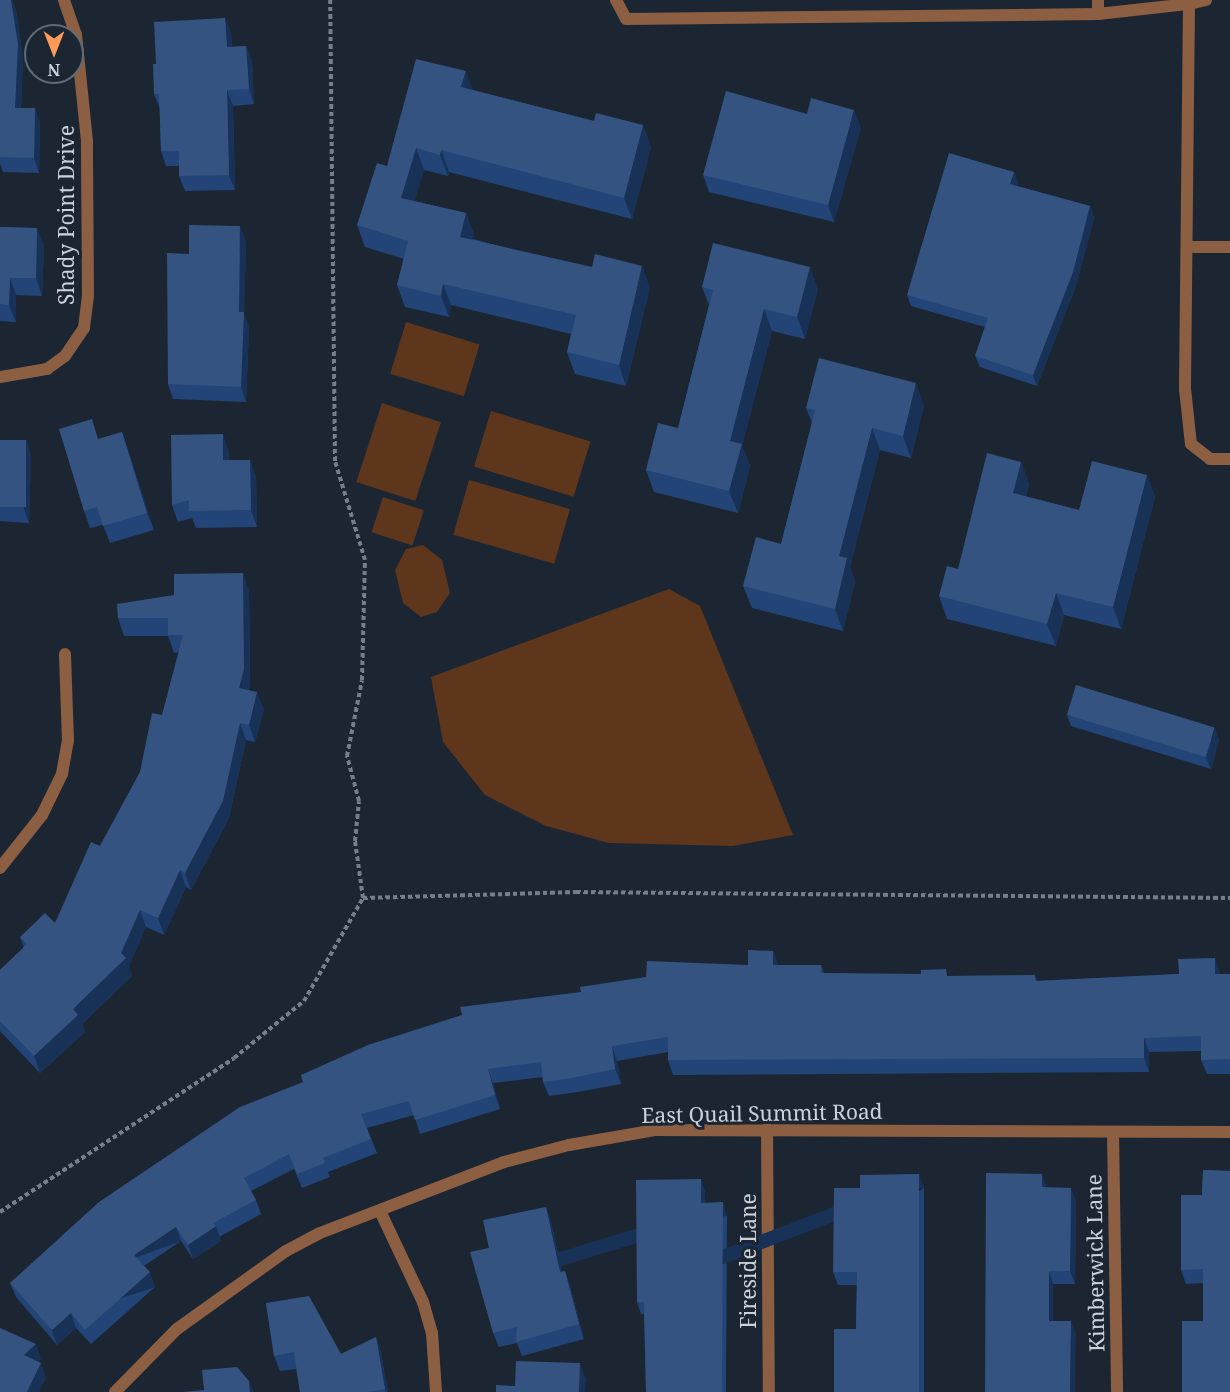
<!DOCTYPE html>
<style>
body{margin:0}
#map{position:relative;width:1230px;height:1392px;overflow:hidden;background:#1c2532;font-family:"Noto Serif",serif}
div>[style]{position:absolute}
.green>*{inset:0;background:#5e361c;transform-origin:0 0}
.path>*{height:4px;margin-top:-2px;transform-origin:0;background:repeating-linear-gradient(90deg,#767e89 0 4.5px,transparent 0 7.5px)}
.service>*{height:12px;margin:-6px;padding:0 6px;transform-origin:6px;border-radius:6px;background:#8c5f43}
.minor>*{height:12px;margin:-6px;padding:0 6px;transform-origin:6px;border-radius:6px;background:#8c5f43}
.wall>*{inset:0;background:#224476}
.shaded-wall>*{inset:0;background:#183156;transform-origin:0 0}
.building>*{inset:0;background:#345381;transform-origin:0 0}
span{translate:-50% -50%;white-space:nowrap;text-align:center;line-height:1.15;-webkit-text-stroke:6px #1c2532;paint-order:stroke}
.street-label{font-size:21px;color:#ccd2db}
.north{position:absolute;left:24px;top:24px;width:60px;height:60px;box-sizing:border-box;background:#1c2532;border:2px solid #626a76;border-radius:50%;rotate:180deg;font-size:16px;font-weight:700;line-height:24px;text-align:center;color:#ccd2db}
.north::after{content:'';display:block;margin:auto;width:21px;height:27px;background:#ff9b59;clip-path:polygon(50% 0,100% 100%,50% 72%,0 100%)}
</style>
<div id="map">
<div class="green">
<div style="left:406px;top:322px;width:77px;height:54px;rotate:17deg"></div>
<div style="left:382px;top:403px;width:62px;height:83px;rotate:18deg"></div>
<div style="left:491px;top:411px;width:104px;height:58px;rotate:17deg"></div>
<div style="left:469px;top:480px;width:105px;height:57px;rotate:16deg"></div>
<div style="left:383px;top:497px;width:43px;height:37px;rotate:18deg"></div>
<div style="clip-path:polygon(423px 545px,442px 560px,450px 593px,437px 612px,421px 617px,403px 603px,395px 570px,406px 549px)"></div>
<div style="clip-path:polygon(669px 589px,700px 606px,793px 835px,733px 846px,609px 843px,546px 826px,485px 795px,443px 742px,431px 677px)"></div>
</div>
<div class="path">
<div style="left:363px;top:898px;width:213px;rotate:-1.6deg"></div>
<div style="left:576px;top:892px;width:654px;rotate:0.53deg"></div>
<div style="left:0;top:1212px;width:280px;rotate:-33.3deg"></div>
<div style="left:234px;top:1058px;width:90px;rotate:-39.2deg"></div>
<div style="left:304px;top:1001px;width:119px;rotate:-60.2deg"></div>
<div style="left:363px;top:898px;width:58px;rotate:-98deg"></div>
<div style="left:355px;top:841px;width:40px;rotate:-84.3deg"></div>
<div style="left:359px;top:801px;width:47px;rotate:-104.9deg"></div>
<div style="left:347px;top:756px;width:77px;rotate:-78.8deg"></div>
<div style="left:362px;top:680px;width:120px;rotate:-88.6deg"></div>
<div style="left:365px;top:560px;width:103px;rotate:-106.9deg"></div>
<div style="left:335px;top:461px;width:461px;rotate:-90.6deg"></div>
</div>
<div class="service">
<div style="left:616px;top:0;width:21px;rotate:62deg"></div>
<div style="left:626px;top:19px;width:472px;rotate:-0.6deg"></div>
<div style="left:1098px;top:14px;width:92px;rotate:-6.3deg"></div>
<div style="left:1098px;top:0;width:14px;rotate:90deg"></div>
<div style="left:1206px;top:0;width:17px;rotate:167deg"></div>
<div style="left:1189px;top:4px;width:385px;rotate:90.6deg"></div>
<div style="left:1185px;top:389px;width:55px;rotate:83.8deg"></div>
<div style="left:1191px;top:444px;width:24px;rotate:38deg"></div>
<div style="left:1210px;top:459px;width:20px"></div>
<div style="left:1187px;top:247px;width:43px"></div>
</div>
<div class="minor">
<div style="left:0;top:377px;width:48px;rotate:-9.7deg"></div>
<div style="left:47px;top:369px;width:22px;rotate:-36deg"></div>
<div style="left:65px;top:356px;width:34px;rotate:-56deg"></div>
<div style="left:84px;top:328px;width:32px;rotate:-83deg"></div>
<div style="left:88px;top:296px;width:155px;rotate:-90.4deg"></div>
<div style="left:87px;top:141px;width:107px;rotate:-95.9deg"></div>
<div style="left:76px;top:35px;width:37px;rotate:-109deg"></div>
<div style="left:0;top:868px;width:68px;rotate:-51.6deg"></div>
<div style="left:42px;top:815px;width:46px;rotate:-64deg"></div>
<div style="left:62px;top:774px;width:34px;rotate:-80deg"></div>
<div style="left:68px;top:741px;width:87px;rotate:-92deg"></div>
<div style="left:767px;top:1129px;width:263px;rotate:89.6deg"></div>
<div style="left:1113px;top:1132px;width:260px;rotate:89.1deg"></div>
<div style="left:380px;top:1211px;width:101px;rotate:64.7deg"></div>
<div style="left:423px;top:1302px;width:32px;rotate:74deg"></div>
<div style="left:432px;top:1333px;width:59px;rotate:86.1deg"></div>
<div style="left:115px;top:1392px;width:88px;rotate:-45.5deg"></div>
<div style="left:177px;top:1329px;width:134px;rotate:-35.6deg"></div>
<div style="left:286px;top:1251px;width:38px;rotate:-28deg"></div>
<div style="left:320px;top:1233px;width:197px;rotate:-21.1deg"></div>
<div style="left:504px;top:1162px;width:67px;rotate:-14.7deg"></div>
<div style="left:569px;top:1145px;width:87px;rotate:-9.9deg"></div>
<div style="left:655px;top:1130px;width:575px;rotate:0.2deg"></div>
</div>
<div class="wall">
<div style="clip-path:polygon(0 0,12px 0,16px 10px,23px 58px,21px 108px,35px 108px,40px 123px,39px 173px,3px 172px,0 163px)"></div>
<div style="clip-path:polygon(225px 18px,231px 33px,232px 47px,246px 46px,252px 61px,254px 104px,233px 106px,235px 190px,185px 191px,179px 176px,179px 166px,166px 166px,161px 151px,160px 109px,154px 94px)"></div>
<div style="clip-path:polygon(472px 90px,594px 121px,643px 125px,651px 147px,632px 219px,449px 172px,448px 176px,424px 170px,414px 201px,466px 213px,474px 235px,473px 239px,650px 287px,626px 386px,575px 374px,567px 352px,571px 334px,451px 305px,449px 317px,405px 307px,397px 285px,404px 259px,365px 247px,357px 225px,387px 166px)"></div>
<div style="clip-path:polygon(807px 114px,861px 127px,834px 222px,709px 192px,703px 175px)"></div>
<div style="clip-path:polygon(1014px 172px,1018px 183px,1017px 186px,1090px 206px,1094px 218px,1077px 283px,1037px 386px,980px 367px,975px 356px,985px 327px,911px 306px,907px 295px)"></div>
<div style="clip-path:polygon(0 227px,37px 228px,44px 245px,42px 296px,16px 295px,16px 322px,0 321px)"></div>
<div style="clip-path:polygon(246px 241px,244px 314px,249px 327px,246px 402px,173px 399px,168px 384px)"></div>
<div style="clip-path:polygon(702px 287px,818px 289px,805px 339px,772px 331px,742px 446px,750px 466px,738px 513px,654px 492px,646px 470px,678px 428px,709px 305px)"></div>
<div style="clip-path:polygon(924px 405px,911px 458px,880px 450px,850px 567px,855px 581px,843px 631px,752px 608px,743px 586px,781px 544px,812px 423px,806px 408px)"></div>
<div style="clip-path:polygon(122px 432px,154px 530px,110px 543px,103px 525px,90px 528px,84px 511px,99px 439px)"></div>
<div style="clip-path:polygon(0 440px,26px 440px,31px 455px,29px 523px,0 521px)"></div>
<div style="clip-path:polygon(229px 452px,229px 460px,250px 460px,256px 477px,257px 527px,196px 528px,192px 518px,178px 522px,172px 505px)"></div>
<div style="clip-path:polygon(1021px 462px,1029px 484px,1026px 497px,1079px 510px,1147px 475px,1155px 497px,1121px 629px,1064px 615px,1056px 646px,947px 619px,939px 596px,958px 569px)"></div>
<div style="clip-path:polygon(249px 590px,250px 686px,249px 690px,264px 709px,255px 742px,246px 740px,229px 818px,191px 890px,186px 887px,164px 935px,146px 927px,129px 966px,132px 976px,82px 1024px,85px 1032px,40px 1073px,0 1031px,0 970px,24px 948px,20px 937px,55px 923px,100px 846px,140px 772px,162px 715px,179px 652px,174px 653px,168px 636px,124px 636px,118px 618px)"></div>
<div style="clip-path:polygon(1067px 715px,1219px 740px,1211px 769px,1071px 726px)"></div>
<div style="clip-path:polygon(773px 951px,778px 965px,821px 965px,824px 973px,949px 976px,1035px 975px,1037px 981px,1220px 972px,1220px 974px,1230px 974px,1230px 1074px,1207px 1074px,1201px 1060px,1201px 1051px,1149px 1052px,1149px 1072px,673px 1075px,668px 1060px,668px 1052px,617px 1061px,621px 1084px,578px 1092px,549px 1096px,543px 1082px,543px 1077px,493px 1083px,500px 1109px,420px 1134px,414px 1115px,367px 1128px,377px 1153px,328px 1172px,330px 1177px,302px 1188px,294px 1169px,251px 1191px,256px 1200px,261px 1214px,219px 1237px,221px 1241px,193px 1259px,181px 1241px,144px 1266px,155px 1287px,91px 1344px,76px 1328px,57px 1345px,16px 1297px,10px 1283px,581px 992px,748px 965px)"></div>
<div style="clip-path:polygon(1203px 1170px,1230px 1171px,1230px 1392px,1182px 1392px,1182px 1321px,1203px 1321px,1203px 1283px,1186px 1284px,1181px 1270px,1181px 1195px,1202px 1195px)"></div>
<div style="clip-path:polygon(701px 1179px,705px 1192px,705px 1203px,727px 1215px,726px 1392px,646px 1392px,644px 1314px,641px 1314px,637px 1302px)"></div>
<div style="clip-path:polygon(924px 1187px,924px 1392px,834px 1392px,856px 1329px,857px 1285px,838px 1285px,833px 1272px)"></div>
<div style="clip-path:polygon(1047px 1187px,1076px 1201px,1075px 1284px,1053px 1284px,1053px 1321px,1076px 1334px,985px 1392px)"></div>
<div style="clip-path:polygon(546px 1207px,551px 1222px,562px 1272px,565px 1271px,570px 1286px,584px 1339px,522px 1356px,517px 1343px,499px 1347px,493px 1333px,489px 1248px)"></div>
<div style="clip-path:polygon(266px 1303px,341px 1354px,376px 1337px,381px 1353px,388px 1392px,300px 1392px,296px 1369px,280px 1371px,274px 1356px)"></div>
</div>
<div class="shaded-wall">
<div style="clip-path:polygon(11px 0,12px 0,16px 10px,23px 58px,20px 122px,15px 108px)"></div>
<div style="clip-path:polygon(225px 18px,231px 33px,233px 62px,227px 47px)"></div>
<div style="clip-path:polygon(246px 46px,252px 61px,254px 104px,249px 89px)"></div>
<div style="clip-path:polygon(466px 71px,474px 93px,461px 87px)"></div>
<div style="clip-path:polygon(227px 90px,233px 106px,235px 190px,229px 175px)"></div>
<div style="clip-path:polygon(35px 108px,40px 123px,39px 173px,34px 158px)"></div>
<div style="clip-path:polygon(854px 110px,861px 127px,834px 222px,828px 205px)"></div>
<div style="clip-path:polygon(643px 125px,651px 147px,632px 219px,624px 198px)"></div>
<div style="clip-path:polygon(416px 148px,424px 170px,409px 220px,401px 198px)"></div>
<div style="clip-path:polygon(441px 150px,449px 172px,448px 176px,440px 155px)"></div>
<div style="clip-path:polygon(1014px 172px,1018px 183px,1015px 195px,1010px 184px)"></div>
<div style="clip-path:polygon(1090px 206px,1094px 218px,1077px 283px,1037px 386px,1033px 375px)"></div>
<div style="clip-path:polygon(466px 213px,474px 235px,468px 258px,460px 237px)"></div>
<div style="clip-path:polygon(240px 226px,246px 241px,244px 314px,249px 327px,246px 402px,241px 387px,239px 312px)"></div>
<div style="clip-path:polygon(37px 228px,44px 245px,42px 296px,36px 278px)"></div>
<div style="clip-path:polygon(642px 266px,650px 287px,626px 386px,619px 365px)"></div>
<div style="clip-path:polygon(810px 267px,818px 289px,805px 339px,797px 317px)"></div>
<div style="clip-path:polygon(10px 278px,16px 295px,16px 322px,9px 305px)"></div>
<div style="clip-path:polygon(443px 284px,451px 305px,449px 317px,441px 296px)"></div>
<div style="clip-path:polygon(764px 309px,772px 331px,742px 446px,750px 466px,738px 513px,729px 491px,730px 441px)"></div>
<div style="clip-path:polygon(916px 383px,924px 405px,911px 458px,903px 436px)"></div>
<div style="clip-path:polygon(872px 428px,880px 450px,850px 567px,855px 581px,843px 631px,835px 609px,839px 556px)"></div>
<div style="clip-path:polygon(122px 432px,128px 449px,154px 530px,147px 513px)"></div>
<div style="clip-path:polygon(223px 434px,229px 452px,230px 478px,223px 460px)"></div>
<div style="clip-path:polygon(26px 440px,31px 455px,29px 523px,24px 509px)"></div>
<div style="clip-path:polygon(250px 460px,256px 477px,257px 527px,251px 510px)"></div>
<div style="clip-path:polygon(1021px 462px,1029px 484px,1021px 516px,1013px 493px)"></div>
<div style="clip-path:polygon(1147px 475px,1155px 497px,1121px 629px,1113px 607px)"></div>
<div style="clip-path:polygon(243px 573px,249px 590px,250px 686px,245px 705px,239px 688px)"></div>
<div style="clip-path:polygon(1056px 593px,1064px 615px,1056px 646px,1047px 624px)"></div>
<div style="clip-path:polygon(257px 692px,264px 709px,255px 742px,249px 725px)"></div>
<div style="clip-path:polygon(240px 723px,246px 740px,229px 818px,191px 890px,185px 873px)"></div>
<div style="clip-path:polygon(1215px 728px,1219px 740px,1211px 769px,1206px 758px)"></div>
<div style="clip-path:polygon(180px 870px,186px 887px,164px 935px,158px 918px)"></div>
<div style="clip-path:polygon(140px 910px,146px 927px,129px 966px,132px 976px,82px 1024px,85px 1032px,40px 1073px,34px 1056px,121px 953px)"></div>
<div style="clip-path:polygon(773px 951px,778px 965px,773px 965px)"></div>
<div style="clip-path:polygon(1215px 958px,1220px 972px,1220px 988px,1215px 974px)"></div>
<div style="clip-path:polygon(1144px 1038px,1149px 1052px,1149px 1072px,1144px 1058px)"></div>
<div style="clip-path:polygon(612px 1046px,617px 1061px,621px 1084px,615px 1069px)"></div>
<div style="clip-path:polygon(488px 1069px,493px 1083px,500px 1109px,495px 1095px)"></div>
<div style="left:919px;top:1174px;width:14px;height:218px;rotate:69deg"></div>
<div style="clip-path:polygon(1042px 1174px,1047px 1187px,1047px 1201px,1042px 1187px)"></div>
<div style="clip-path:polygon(701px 1179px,705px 1192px,706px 1216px,701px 1203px)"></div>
<div style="clip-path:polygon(1071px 1188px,1076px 1201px,1075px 1284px,1070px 1271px)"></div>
<div style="left:723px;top:1202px;width:14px;height:190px;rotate:73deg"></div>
<div style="clip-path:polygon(546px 1207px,551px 1222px,565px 1287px,560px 1272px)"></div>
<div style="clip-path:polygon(216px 1226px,221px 1241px,193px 1259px,188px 1245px)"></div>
<div style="left:176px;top:1227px;width:15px;height:50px;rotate:70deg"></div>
<div style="clip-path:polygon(565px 1271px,570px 1286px,584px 1339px,579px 1324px)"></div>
<div style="clip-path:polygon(1049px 1271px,1053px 1284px,1053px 1334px,1049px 1321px)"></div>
<div style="left:150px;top:1272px;width:16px;height:87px;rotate:72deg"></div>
<div style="clip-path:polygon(71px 1313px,76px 1328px,57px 1345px,52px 1330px)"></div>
<div style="clip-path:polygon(1071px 1321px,1076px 1334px,1075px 1392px,1070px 1392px)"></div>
<div style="clip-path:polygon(376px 1337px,381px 1353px,388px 1392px,386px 1392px,385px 1389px)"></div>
<div style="clip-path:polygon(36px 1344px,41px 1359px,30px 1370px,24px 1355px)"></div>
<div style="clip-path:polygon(41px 1363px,46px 1378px,39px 1392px,27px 1392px)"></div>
<div style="clip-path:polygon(580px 1363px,586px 1379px,585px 1392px,579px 1392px)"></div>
<div style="clip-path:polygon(249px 1381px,254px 1392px,250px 1392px)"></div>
</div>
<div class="building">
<div style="clip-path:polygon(0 0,11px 0,18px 44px,15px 108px,35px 108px,34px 158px,0 157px)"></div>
<div style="clip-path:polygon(225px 18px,227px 47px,246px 46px,249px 89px,227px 90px,229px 175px,179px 176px,179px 151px,161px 151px,159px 94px,154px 94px,153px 64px,156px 64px,154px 22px)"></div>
<div style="clip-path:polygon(416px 59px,466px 71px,461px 87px,594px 121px,596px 113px,643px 125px,624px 198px,441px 150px,440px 155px,416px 148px,401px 198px,466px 213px,460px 237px,592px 267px,595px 254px,642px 266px,619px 365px,567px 352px,576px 315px,443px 284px,441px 296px,397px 285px,408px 241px,357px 225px,377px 163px,387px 166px)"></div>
<div style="clip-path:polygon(726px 91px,807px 114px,811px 98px,854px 110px,828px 205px,703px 175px)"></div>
<div style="clip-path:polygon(949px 153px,1014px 172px,1010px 184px,1090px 206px,1073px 272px,1033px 375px,975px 356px,988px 318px,907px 295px)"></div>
<div style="clip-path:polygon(189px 225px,240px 226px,239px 312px,244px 312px,241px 387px,168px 384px,167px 253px,189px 254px)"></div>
<div style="clip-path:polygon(0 227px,37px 228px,36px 278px,10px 278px,9px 305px,0 304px)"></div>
<div style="clip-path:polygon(713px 243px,810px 267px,797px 317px,764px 309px,730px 441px,742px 444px,729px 491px,646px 470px,658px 423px,678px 428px,713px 290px,702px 287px)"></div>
<div style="clip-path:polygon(819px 358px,916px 383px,903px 436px,872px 428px,839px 556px,847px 558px,835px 609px,743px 586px,756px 537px,781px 544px,815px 410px,806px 408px)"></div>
<div style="clip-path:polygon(92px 419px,98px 439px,122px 432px,147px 513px,103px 526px,97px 507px,84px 511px,59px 429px)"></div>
<div style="clip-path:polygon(223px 434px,223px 460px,250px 460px,251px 510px,189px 511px,189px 500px,172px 505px,171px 435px)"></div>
<div style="left:0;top:440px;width:26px;height:67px"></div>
<div style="clip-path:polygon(987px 453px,1021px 462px,1013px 493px,1079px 510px,1092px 461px,1147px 475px,1113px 607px,1056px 593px,1047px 624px,939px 596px,947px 566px,958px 569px)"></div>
<div style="clip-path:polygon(243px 573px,244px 669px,239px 688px,257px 692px,249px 725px,240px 723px,223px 801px,185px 873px,180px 870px,158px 918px,140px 910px,121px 953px,126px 958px,73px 1009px,78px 1015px,34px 1056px,0 1021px,0 970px,27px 944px,20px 937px,45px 913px,55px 923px,91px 842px,100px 846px,140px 772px,152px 713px,162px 715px,183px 635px,168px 635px,168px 618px,118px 618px,117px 604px,174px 595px,174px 574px)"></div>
<div style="left:1076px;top:685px;width:145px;height:31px;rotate:17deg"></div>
<div style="clip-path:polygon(748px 950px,773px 951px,773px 965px,821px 965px,821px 973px,921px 974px,921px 970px,946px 969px,947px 976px,1035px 975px,1035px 981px,1179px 974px,1178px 959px,1215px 958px,1215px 974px,1230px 974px,1230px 1059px,1201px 1060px,1201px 1036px,1144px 1038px,1144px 1058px,668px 1060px,668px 1037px,612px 1046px,615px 1069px,572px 1078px,543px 1082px,541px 1062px,488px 1069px,495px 1095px,415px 1120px,409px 1101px,361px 1114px,371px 1139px,323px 1158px,325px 1163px,297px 1174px,289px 1154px,244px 1178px,256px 1200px,213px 1223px,216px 1226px,188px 1245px,176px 1227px,134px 1255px,150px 1272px,85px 1330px,71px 1313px,52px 1330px,10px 1283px,99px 1202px,240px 1107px,303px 1082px,301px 1075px,368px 1045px,462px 1015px,460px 1007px,581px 992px,580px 987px,646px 977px,647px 961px,748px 965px)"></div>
<div style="clip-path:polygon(1203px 1170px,1230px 1171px,1230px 1392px,1182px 1392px,1182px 1321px,1203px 1321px,1203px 1269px,1181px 1270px,1181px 1195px,1202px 1195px)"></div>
<div style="clip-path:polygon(986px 1173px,1042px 1174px,1042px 1187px,1071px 1188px,1070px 1271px,1049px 1271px,1049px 1321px,1071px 1321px,1070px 1392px,985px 1392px)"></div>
<div style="clip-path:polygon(919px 1174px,919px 1392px,834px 1392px,834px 1329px,856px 1329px,857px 1272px,833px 1272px,834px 1188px,860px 1188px,860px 1175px)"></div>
<div style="clip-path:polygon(701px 1179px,701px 1203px,723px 1202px,722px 1392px,646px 1392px,644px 1302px,637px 1302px,636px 1180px)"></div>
<div style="clip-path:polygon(546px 1207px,560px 1272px,565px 1271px,579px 1324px,516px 1342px,517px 1327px,493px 1333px,470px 1252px,489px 1248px,483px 1220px)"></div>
<div style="clip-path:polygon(309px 1296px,341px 1354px,376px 1337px,385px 1389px,368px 1392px,300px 1392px,294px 1352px,274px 1356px,266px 1303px)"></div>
<div style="clip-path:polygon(0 1328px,36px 1344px,24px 1355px,41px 1363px,27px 1392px,0 1392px)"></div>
<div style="clip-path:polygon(516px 1361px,580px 1363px,579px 1392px,496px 1392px,496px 1385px,515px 1386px)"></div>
<div style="clip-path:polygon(237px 1367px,249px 1381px,250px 1392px,183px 1392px,204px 1390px,202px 1370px)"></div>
</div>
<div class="street-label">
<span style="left:66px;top:215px;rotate:-90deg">Shady Point Drive</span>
<span style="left:762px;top:1113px;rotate:-1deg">East Quail Summit Road</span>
<span style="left:748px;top:1261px;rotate:-90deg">Fireside Lane</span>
<span style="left:1095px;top:1263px;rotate:-91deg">Kimberwick Lane</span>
</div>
<div class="north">N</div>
</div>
